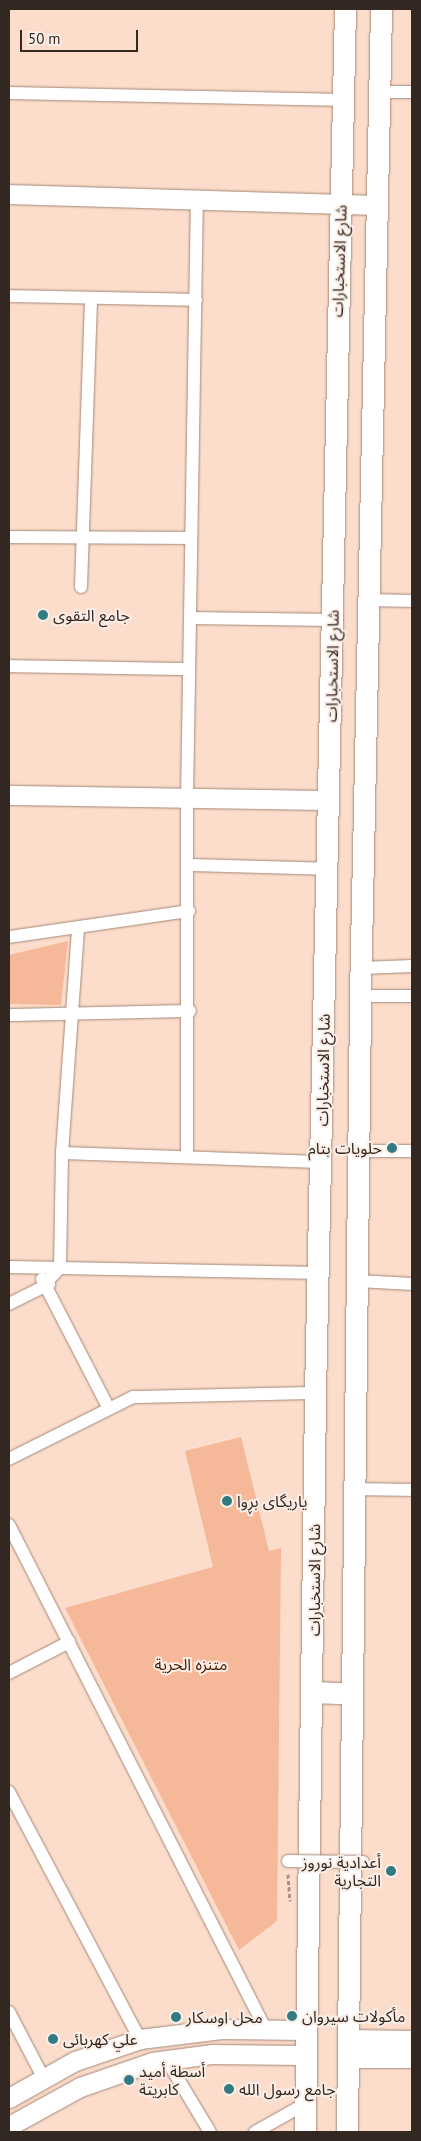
<!DOCTYPE html>
<meta charset="utf-8">
<style>
body{margin:0}
#map{position:relative;width:421px;height:2141px;overflow:hidden;background:#fcdccb;font-family:"PT Sans","Noto Sans Arabic",sans-serif}
div>[style]{position:absolute}
.green>*{inset:0;background:#f5b898}
.path>*{height:3px;margin-top:-1.5px;transform-origin:0;background:repeating-linear-gradient(90deg,#a79083 0 4px,transparent 0 6.5px)}
.roads{filter:drop-shadow(0 0 1px #a58878) drop-shadow(0 0 1px #a58878)}
.street>*{height:12px;margin:-6px;padding:0 6px;transform-origin:6px;border-radius:6px;background:#fff}
.secondary>*{height:19px;margin:-9.5px;padding:0 9.5px;transform-origin:9.5px;border-radius:9.5px;background:#fff}
.primary>*{height:21px;margin:-10.5px;padding:0 10.5px;transform-origin:10.5px;border-radius:10.5px;background:#fff}
.bridges{filter:drop-shadow(0 0 1px #a58878) drop-shadow(0 0 1px #a58878)}
.street-bridge>*{height:12px;margin:-6px;padding:0 6px;transform-origin:6px;border-radius:6px;background:#fff}
.dots>*{width:14px;height:14px;translate:-50% -50%;box-sizing:border-box;border:2px solid #fbeee7;border-radius:50%}
span{translate:-50% -50%;white-space:nowrap;text-align:center;line-height:1.15;-webkit-text-stroke:4px #fbeee7;paint-order:stroke}
.street-label{font-size:16px;color:#332721}
.poi-label{font-size:16px;color:#332721}
.left{translate:0 -50%;text-align:left}
.right{translate:-100% -50%;text-align:right}
.park-label{font-size:16px;color:#4a1c00}
.frame{position:absolute;inset:0;border:10px solid #332721;pointer-events:none}
.scale{position:absolute;left:20px;top:30px;width:118px;height:22px;box-sizing:border-box;border:2px solid #332721;border-top:0;padding-left:6px;font-size:15px;line-height:18px;white-space:nowrap;color:#332721;-webkit-text-stroke:4px #fbeee7;paint-order:stroke}
</style>
<div id="map">
<div class="green">
<div style="clip-path:polygon(68px 941px,61px 1005px,9px 1004px,9px 955px)"></div>
<div style="clip-path:polygon(241px 1437px,269px 1551px,281px 1548px,277px 1921px,239px 1950px,65px 1608px,213px 1567px,185px 1451px)"></div>
</div>
<div class="path">
<div style="left:288px;top:1874px;width:27px;rotate:86deg"></div>
</div>
<div class="roads">
<div class="street">
<div style="left:379px;top:92px;width:33px"></div>
<div style="left:9px;top:93px;width:336px;rotate:1.2deg"></div>
<div style="left:9px;top:296px;width:187px;rotate:1.2deg"></div>
<div style="left:9px;top:537px;width:182px;rotate:0.3deg"></div>
<div style="left:81px;top:587px;width:289px;rotate:-88deg"></div>
<div style="left:370px;top:600px;width:42px;rotate:1.4deg"></div>
<div style="left:190px;top:618px;width:143px;rotate:0.8deg"></div>
<div style="left:9px;top:666px;width:180px;rotate:1deg"></div>
<div style="left:188px;top:865px;width:140px;rotate:1.6deg"></div>
<div style="left:9px;top:937px;width:182px;rotate:-8.2deg"></div>
<div style="left:362px;top:968px;width:50px;rotate:-2.3deg"></div>
<div style="left:360px;top:996px;width:52px"></div>
<div style="left:9px;top:1015px;width:181px;rotate:-1.3deg"></div>
<div style="left:360px;top:1151px;width:52px"></div>
<div style="left:62px;top:1153px;width:258px;rotate:2deg"></div>
<div style="left:187px;top:1156px;width:358px;rotate:-90deg"></div>
<div style="left:187px;top:798px;width:600px;rotate:-89.05deg"></div>
<div style="left:9px;top:1267px;width:310px;rotate:1.1deg"></div>
<div style="left:42px;top:1279px;width:144px;rotate:62.7deg"></div>
<div style="left:358px;top:1281px;width:54px;rotate:3.2deg"></div>
<div style="left:42px;top:1287px;width:26px;rotate:-47deg"></div>
<div style="left:60px;top:1268px;width:115px;rotate:-89deg"></div>
<div style="left:62px;top:1153px;width:224px;rotate:-85.9deg"></div>
<div style="left:9px;top:1304px;width:45px;rotate:-26.6deg"></div>
<div style="left:9px;top:1459px;width:139px;rotate:-26.6deg"></div>
<div style="left:133px;top:1397px;width:182px;rotate:-1.3deg"></div>
<div style="left:355px;top:1489px;width:57px;rotate:1deg"></div>
<div style="left:9px;top:1525px;width:564px;rotate:63.03deg"></div>
<div style="left:9px;top:1673px;width:68px;rotate:-27.3deg"></div>
<div style="left:9px;top:1792px;width:280px;rotate:62.1deg"></div>
<div style="left:9px;top:2012px;width:73px;rotate:62.4deg"></div>
<div style="left:166px;top:2059px;width:85px;rotate:58.9deg"></div>
<div style="left:255px;top:2132px;width:57px;rotate:-29.2deg"></div>
</div>
<div class="secondary">
<div style="left:9px;top:194px;width:368px;rotate:1.7deg"></div>
<div style="left:9px;top:795px;width:320px;rotate:0.9deg"></div>
<div style="left:348px;top:2039px;width:64px;rotate:0.9deg"></div>
<div style="left:348px;top:2058px;width:64px"></div>
<div style="left:9px;top:2098px;width:76px;rotate:-29.3deg"></div>
<div style="left:75px;top:2061px;width:69px;rotate:-18.7deg"></div>
<div style="left:140px;top:2039px;width:82px;rotate:-7deg"></div>
<div style="left:221px;top:2029px;width:83px;rotate:0.7deg"></div>
<div style="left:9px;top:2126px;width:81px;rotate:-28.8deg"></div>
<div style="left:80px;top:2087px;width:76px;rotate:-19.1deg"></div>
<div style="left:152px;top:2062px;width:61px;rotate:-7.6deg"></div>
<div style="left:212px;top:2054px;width:92px;rotate:0.6deg"></div>
</div>
<div class="primary">
<div style="left:313px;top:1692px;width:38px;rotate:2deg"></div>
<div style="left:305px;top:2132px;width:739px;rotate:-89.22deg"></div>
<div style="left:315px;top:1393px;width:1384px;rotate:-88.76deg"></div>
<div style="left:347px;top:2132px;width:1136px;rotate:-89.34deg"></div>
<div style="left:360px;top:996px;width:987px;rotate:-88.78deg"></div>
</div>
</div>
<div class="bridges">
<div class="street-bridge">
<div style="left:288px;top:1861px;width:75px;rotate:0.8deg"></div>
</div>
</div>
<div class="dots">
<div style="left:43px;top:615px;background:#327b82"></div>
<div style="left:392px;top:1148px;background:#327b82"></div>
<div style="left:227px;top:1501px;background:#327b82"></div>
<div style="left:391px;top:1871px;background:#327b82"></div>
<div style="left:292px;top:2016px;background:#327b82"></div>
<div style="left:176px;top:2017px;background:#327b82"></div>
<div style="left:53px;top:2039px;background:#327b82"></div>
<div style="left:129px;top:2080px;background:#327b82"></div>
<div style="left:229px;top:2089px;background:#327b82"></div>
</div>
<div class="street-label">
<span style="left:339px;top:261px;rotate:-88deg">شارع الاستخبارات</span>
<span style="left:332px;top:666px;rotate:-89deg">شارع الاستخبارات</span>
<span style="left:323px;top:1070px;rotate:-89deg">شارع الاستخبارات</span>
<span style="left:314px;top:1580px;rotate:-90deg">شارع الاستخبارات</span>
</div>
<div class="poi-label">
<span class="left" style="left:53px;top:615px">جامع التقوى</span>
<span class="right" style="left:382px;top:1148px">حلويات بتام</span>
<span class="left" style="left:237px;top:1501px">یاریگای بڕوا</span>
<span class="right" style="left:381px;top:1871px">أعدادية نوروز<br>التجارية</span>
<span class="left" style="left:302px;top:2016px">مأكولات سيروان</span>
<span class="left" style="left:186px;top:2017px">محل اوسكار</span>
<span class="left" style="left:63px;top:2039px">علي كهربائى</span>
<span class="left" style="left:139px;top:2080px">أسطة أميد<br>كابريتة</span>
<span class="left" style="left:239px;top:2089px">جامع رسول الله</span>
</div>
<div class="park-label">
<span style="left:191px;top:1664px">متنزه الحرية</span>
</div>
<div class="frame"></div>
<div class="scale">50 m</div>
</div>
